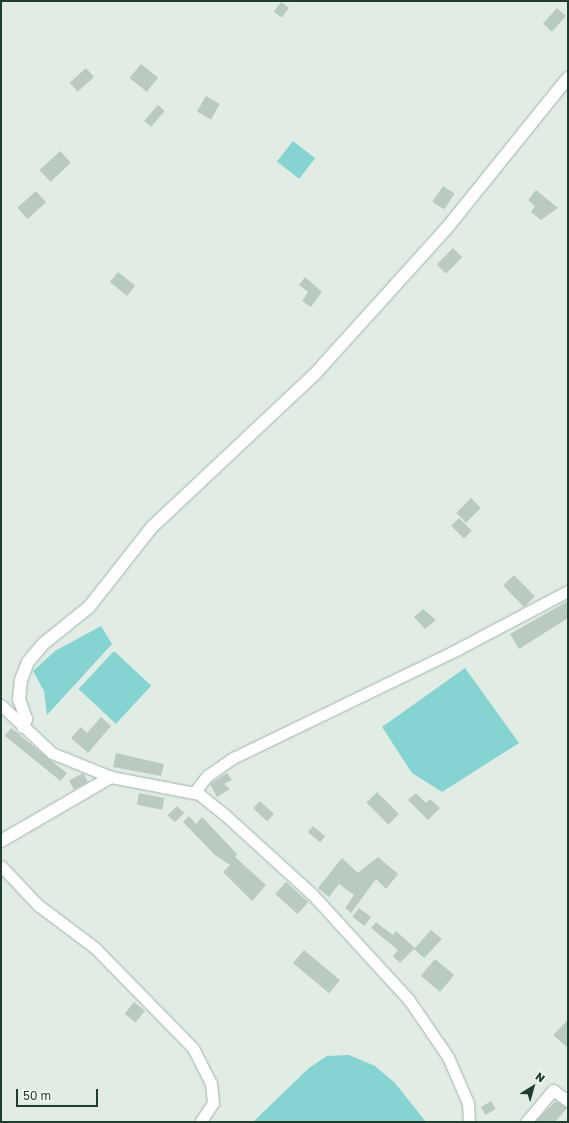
<!DOCTYPE html>
<style>
body{margin:0}
#map{position:relative;width:569px;height:1123px;overflow:hidden;background:#e1ece5;font-family:"Golos Text",sans-serif}
div>[style]{position:absolute}
.water>*{inset:0;background:#86d4d1;transform-origin:0 0}
.building>*{inset:0;background:#b9cac0;transform-origin:0 0}
.roads{filter:drop-shadow(0 0 1px #a3b4ab) drop-shadow(0 0 1px #a3b4ab)}
.minor>*{height:11px;margin:-5.5px;padding:0 5.5px;transform-origin:5.5px;border-radius:5.5px;background:#fff}
.tertiary>*{height:12px;margin:-6px;padding:0 6px;transform-origin:6px;border-radius:6px;background:#fff}
span{translate:-50% -50%;white-space:nowrap;text-align:center;line-height:1.15;-webkit-text-stroke:4px #f2f9f4;paint-order:stroke}
.frame{position:absolute;inset:0;border:2px solid #203e30;pointer-events:none}
.north{position:absolute;left:513px;top:1067px;width:40px;height:40px;-webkit-text-stroke:3px #f2f9f4;paint-order:stroke;rotate:37deg;font-size:11px;font-weight:700;line-height:16px;text-align:center;color:#203e30}
.north::after{content:'';display:block;margin:auto;width:14px;height:18px;background:#203e30;clip-path:polygon(50% 0,100% 100%,50% 72%,0 100%)}
.scale{position:absolute;left:16px;top:1089px;width:82px;height:18px;box-sizing:border-box;border:2px solid #203e30;border-top:0;padding-left:5px;font-size:12px;line-height:14px;white-space:nowrap;color:#203e30;-webkit-text-stroke:3px #f2f9f4;paint-order:stroke}
</style>
<div id="map">
<div class="water">
<div style="left:293px;top:141px;width:28px;height:26px;rotate:38deg"></div>
<div style="clip-path:polygon(101px 626px,112px 644px,47px 715px,44px 691px,33px 671px,55px 651px)"></div>
<div style="left:114px;top:651px;width:51px;height:52px;rotate:43deg"></div>
<div style="clip-path:polygon(465px 668px,519px 743px,442px 792px,412px 773px,382px 727px)"></div>
<div style="clip-path:polygon(349px 1055px,375px 1066px,395px 1083px,426px 1122px,253px 1122px,309px 1068px,327px 1056px)"></div>
</div>
<div class="building">
<div style="left:281px;top:2px;width:10px;height:12px;rotate:37deg"></div>
<div style="left:557px;top:8px;width:12px;height:21px;rotate:42deg"></div>
<div style="left:141px;top:64px;width:22px;height:18px;rotate:39deg"></div>
<div style="left:86px;top:68px;width:12px;height:22px;rotate:48deg"></div>
<div style="left:206px;top:96px;width:16px;height:18px;rotate:30deg"></div>
<div style="left:158px;top:105px;width:9px;height:21px;rotate:41deg"></div>
<div style="left:60px;top:151px;width:16px;height:28px;rotate:47deg"></div>
<div style="left:443px;top:186px;width:14px;height:19px;rotate:34deg"></div>
<div style="clip-path:polygon(536px 190px,558px 208px,541px 220px,531px 212px,535px 206px,528px 200px)"></div>
<div style="left:36px;top:191px;width:15px;height:25px;rotate:48deg"></div>
<div style="left:453px;top:248px;width:13px;height:23px;rotate:45deg"></div>
<div style="left:118px;top:272px;width:22px;height:13px;rotate:39deg"></div>
<div style="clip-path:polygon(305px 277px,322px 292px,311px 307px,302px 301px,308px 292px,299px 285px)"></div>
<div style="left:471px;top:498px;width:14px;height:21px;rotate:45deg"></div>
<div style="left:459px;top:518px;width:18px;height:11px;rotate:45deg"></div>
<div style="left:514px;top:575px;width:30px;height:15px;rotate:46deg"></div>
<div style="clip-path:polygon(568px 601px,568px 618px,519px 649px,510px 634px)"></div>
<div style="clip-path:polygon(423px 609px,436px 620px,425px 629px,414px 617px)"></div>
<div style="clip-path:polygon(101px 717px,111px 726px,88px 753px,71px 738px,81px 727px,87px 733px)"></div>
<div style="left:11px;top:728px;width:72px;height:10px;rotate:39deg"></div>
<div style="clip-path:polygon(116px 753px,164px 764px,161px 776px,113px 767px)"></div>
<div style="left:83px;top:773px;width:10px;height:16px;rotate:61deg"></div>
<div style="clip-path:polygon(227px 773px,232px 780px,224px 784px,230px 789px,217px 797px,210px 784px)"></div>
<div style="left:377px;top:792px;width:31px;height:15px;rotate:45deg"></div>
<div style="left:139px;top:793px;width:26px;height:12px;rotate:11deg"></div>
<div style="clip-path:polygon(416px 793px,426px 803px,430px 799px,440px 808px,428px 820px,408px 800px)"></div>
<div style="left:260px;top:801px;width:19px;height:10px;rotate:43deg"></div>
<div style="left:177px;top:806px;width:10px;height:13px;rotate:45deg"></div>
<div style="clip-path:polygon(189px 816px,196px 824px,202px 817px,237px 854px,235px 857px,266px 885px,252px 901px,223px 872px,230px 865px,215px 855px,183px 822px)"></div>
<div style="left:313px;top:826px;width:16px;height:8px;rotate:40deg"></div>
<div style="clip-path:polygon(378px 857px,398px 874px,386px 889px,376px 879px,351px 913px,345px 908px,354px 895px,339px 884px,329px 897px,318px 888px,342px 858px,358px 873px)"></div>
<div style="left:286px;top:882px;width:30px;height:16px;rotate:42deg"></div>
<div style="left:359px;top:908px;width:15px;height:11px;rotate:37deg"></div>
<div style="clip-path:polygon(376px 922px,393px 935px,396px 931px,415px 948px,431px 930px,442px 939px,424px 958px,414px 949px,400px 963px,393px 956px,398px 950px,371px 928px)"></div>
<div style="left:304px;top:950px;width:47px;height:17px;rotate:40deg"></div>
<div style="left:435px;top:959px;width:25px;height:22px;rotate:40deg"></div>
<div style="left:134px;top:1002px;width:14px;height:15px;rotate:39deg"></div>
<div style="clip-path:polygon(568px 1020px,568px 1048px,553px 1035px)"></div>
<div style="left:491px;top:1101px;width:9px;height:12px;rotate:58deg"></div>
<div style="clip-path:polygon(556px 1101px,567px 1108px,555px 1122px,535px 1122px)"></div>
</div>
<div class="roads">
<div class="minor">
<div style="left:1px;top:705px;width:70px;rotate:43.3deg"></div>
<div style="left:52px;top:753px;width:64px;rotate:22.1deg"></div>
<div style="left:111px;top:777px;width:90px;rotate:10.9deg"></div>
<div style="left:199px;top:794px;width:32px;rotate:39deg"></div>
<div style="left:224px;top:814px;width:119px;rotate:42.3deg"></div>
<div style="left:312px;top:894px;width:144px;rotate:47.5deg"></div>
<div style="left:409px;top:1000px;width:69px;rotate:55.6deg"></div>
<div style="left:448px;top:1057px;width:50px;rotate:66.5deg"></div>
<div style="left:468px;top:1103px;width:19px;rotate:87deg"></div>
<div style="left:194px;top:793px;width:21px;rotate:-53deg"></div>
<div style="left:207px;top:776px;width:32px;rotate:-35deg"></div>
<div style="left:233px;top:758px;width:248px;rotate:-25.8deg"></div>
<div style="left:456px;top:650px;width:127px;rotate:-27.8deg"></div>
<div style="left:1px;top:866px;width:54px;rotate:46.5deg"></div>
<div style="left:38px;top:905px;width:71px;rotate:37deg"></div>
<div style="left:95px;top:948px;width:140px;rotate:45.6deg"></div>
<div style="left:193px;top:1048px;width:39px;rotate:63deg"></div>
<div style="left:211px;top:1083px;width:20px;rotate:84deg"></div>
<div style="left:213px;top:1103px;width:23px;rotate:124deg"></div>
<div style="left:526px;top:1122px;width:42px;rotate:-49.8deg"></div>
<div style="left:553px;top:1090px;width:19px;rotate:36deg"></div>
</div>
<div class="tertiary">
<div style="left:23px;top:727px;width:9px;rotate:-69deg"></div>
<div style="left:26px;top:719px;width:21px;rotate:-109deg"></div>
<div style="left:19px;top:699px;width:19px;rotate:-84deg"></div>
<div style="left:21px;top:680px;width:19px;rotate:-69deg"></div>
<div style="left:28px;top:662px;width:23px;rotate:-50deg"></div>
<div style="left:43px;top:644px;width:59px;rotate:-38.8deg"></div>
<div style="left:89px;top:607px;width:102px;rotate:-51.8deg"></div>
<div style="left:152px;top:527px;width:222px;rotate:-43.2deg"></div>
<div style="left:314px;top:375px;width:197px;rotate:-47.9deg"></div>
<div style="left:446px;top:229px;width:194px;rotate:-51.1deg"></div>
<div style="left:1px;top:841px;width:127px;rotate:-30.2deg"></div>
</div>
</div>
<div class="frame"></div>
<div class="north">N</div>
<div class="scale">50 m</div>
</div>
